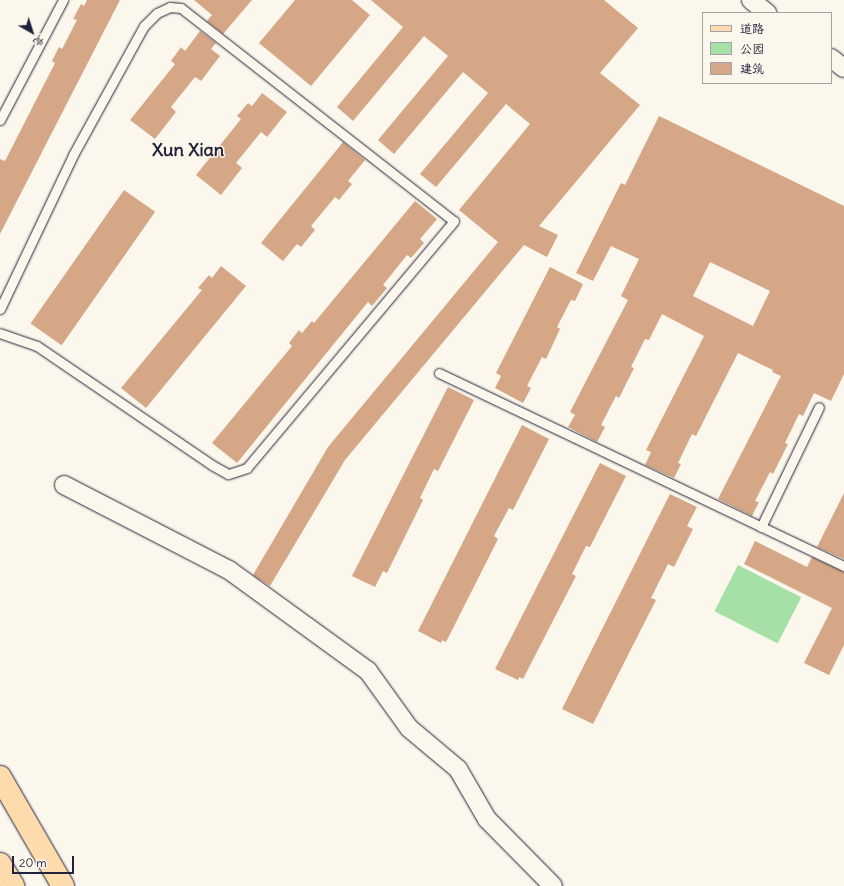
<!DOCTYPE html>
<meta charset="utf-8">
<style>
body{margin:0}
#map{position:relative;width:844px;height:886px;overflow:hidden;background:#fbf7ec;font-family:Delius,"LXGW WenKai TC",sans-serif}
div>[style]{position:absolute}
.green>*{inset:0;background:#a5e0a6;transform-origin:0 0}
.building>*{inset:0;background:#d5a786;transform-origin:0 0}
.roads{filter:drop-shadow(0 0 1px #22223b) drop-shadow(0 0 1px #22223b)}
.service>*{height:9px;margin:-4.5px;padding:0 4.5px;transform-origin:4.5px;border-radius:4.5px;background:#fbf7ec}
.minor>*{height:18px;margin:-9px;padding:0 9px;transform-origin:9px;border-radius:9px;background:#fbf7ec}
.primary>*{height:22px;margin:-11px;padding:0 11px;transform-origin:11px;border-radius:11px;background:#fedbac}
span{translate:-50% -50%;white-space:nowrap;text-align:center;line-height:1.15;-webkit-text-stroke:3px #fbf7ec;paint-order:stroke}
.town-label{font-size:18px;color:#22223b;font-weight:700}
.legend{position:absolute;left:702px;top:12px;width:130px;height:72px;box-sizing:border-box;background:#fbf7ec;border:1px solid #a4a2a5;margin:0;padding:5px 7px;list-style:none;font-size:12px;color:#22223b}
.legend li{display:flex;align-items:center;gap:8px;height:20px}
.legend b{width:20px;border:1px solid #a4a2a5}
.north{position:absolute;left:12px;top:12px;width:40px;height:40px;-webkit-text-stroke:3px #fbf7ec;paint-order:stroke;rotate:141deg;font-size:11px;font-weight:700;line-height:16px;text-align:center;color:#22223b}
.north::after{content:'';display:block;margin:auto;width:14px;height:18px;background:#22223b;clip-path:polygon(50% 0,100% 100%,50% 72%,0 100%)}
.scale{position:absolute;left:12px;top:856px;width:62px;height:18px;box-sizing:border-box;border:2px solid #22223b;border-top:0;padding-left:5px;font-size:12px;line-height:14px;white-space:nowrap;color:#22223b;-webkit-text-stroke:3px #fbf7ec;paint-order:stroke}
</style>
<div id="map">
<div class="green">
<div style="left:738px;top:565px;width:71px;height:52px;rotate:27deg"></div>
</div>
<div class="building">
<div style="clip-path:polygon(87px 0,120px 0,0 234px,0 159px,5px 161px,55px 63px,52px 61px,59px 47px,62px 49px,77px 20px,73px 19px,81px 4px,84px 6px)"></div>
<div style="clip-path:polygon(194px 0,252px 0,223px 34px,207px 21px,212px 15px)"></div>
<div style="clip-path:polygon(295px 0,352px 0,370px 15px,311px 86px,259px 43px)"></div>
<div style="clip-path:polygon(371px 0,604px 0,638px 28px,600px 73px,640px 105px,539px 226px,558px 235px,547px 257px,524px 245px,345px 460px,270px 586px,253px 575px,328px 447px,498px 242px,459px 210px,530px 124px,506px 104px,436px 187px,420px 174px,488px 93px,463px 72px,394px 154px,378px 140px,448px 56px,424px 36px,353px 121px,337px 107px,403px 27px)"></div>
<div style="clip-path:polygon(200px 31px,216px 43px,211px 49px,220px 56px,201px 81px,195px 77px,171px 107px,176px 112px,155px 139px,130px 120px,175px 64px,171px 61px,181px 47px,185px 51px)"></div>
<div style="clip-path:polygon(262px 93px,287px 112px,267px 137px,261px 132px,236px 163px,242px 168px,221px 195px,196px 175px,241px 119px,237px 116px,248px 103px,252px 106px)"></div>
<div style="clip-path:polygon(evenodd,659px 116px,844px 206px,844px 374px,831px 401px,814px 393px,803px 416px,799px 414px,785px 443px,788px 444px,773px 474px,770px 472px,755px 501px,759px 502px,752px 516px,718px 499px,781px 376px,772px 372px,773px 370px,738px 353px,696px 436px,692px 434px,678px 463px,681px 464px,674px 478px,645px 465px,651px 452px,646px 450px,704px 336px,662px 314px,649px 340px,645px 339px,631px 367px,634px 368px,619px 398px,616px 396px,601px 425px,605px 427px,597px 442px,568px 427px,575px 415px,570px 412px,628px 300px,621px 296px,639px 259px,611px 246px,593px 281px,576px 273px,621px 183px,625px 185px,659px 116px,710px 262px,770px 291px,753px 326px,693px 296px,710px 262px)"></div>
<div style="clip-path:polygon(343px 142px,365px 160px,348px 181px,352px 184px,339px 200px,335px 197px,311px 226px,315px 230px,301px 247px,297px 244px,283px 261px,261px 243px)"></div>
<div style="left:124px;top:190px;width:38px;height:163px;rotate:35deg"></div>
<div style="clip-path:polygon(415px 201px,437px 219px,420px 239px,424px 243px,411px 258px,407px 255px,383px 285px,387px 288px,372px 306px,368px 302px,237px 463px,212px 443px,292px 346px,289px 343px,299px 330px,302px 333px,312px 321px,314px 323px)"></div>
<div style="clip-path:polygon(221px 266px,246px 286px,146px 408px,121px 388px,202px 290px,198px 288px,209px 275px,212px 278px)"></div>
<div style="clip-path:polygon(550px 267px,583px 284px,575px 301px,571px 300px,557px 327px,560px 329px,546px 359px,542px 357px,527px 386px,531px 388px,523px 403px,495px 388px,501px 376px,496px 373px)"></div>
<div style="clip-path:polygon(448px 387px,474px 400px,438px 471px,434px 469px,420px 498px,423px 500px,387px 573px,383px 571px,375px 587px,352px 576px)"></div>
<div style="clip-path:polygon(522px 425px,549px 439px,513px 510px,509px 508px,494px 536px,498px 539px,446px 642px,442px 640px,441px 643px,418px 631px)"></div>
<div style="clip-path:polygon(600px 463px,626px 476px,590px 547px,586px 546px,572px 574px,576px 576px,523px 679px,519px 677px,518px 680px,495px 669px)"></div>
<div style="clip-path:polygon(844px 493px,844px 559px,817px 547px)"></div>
<div style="clip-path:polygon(670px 494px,697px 507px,687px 526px,693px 529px,674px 567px,668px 564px,651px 598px,656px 600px,593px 724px,562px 709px)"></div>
<div style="clip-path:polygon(755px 541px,807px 567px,812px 557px,844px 572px,844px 645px,829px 675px,804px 663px,832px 608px,744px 564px)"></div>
</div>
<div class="roads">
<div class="service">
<div style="left:0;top:120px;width:136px;rotate:-62.3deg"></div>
<div style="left:0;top:309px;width:170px;rotate:-64.6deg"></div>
<div style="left:73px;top:155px;width:147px;rotate:-61.2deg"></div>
<div style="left:144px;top:26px;width:18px;rotate:-45deg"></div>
<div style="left:157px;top:13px;width:14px;rotate:-25deg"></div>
<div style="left:170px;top:7px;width:11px;rotate:5deg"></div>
<div style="left:181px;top:8px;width:346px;rotate:38deg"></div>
<div style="left:454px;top:221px;width:322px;rotate:130deg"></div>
<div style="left:247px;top:468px;width:20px;rotate:162deg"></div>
<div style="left:228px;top:474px;width:18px;rotate:-151deg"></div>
<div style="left:212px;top:465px;width:212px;rotate:-145.8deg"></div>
<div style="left:37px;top:346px;width:39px;rotate:-161deg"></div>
<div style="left:439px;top:373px;width:449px;rotate:25.5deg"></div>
<div style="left:761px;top:527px;width:133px;rotate:-64.2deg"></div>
</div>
<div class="minor">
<div style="left:751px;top:0;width:21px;rotate:39deg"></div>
<div style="left:831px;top:58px;width:16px;rotate:38deg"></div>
<div style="left:64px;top:485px;width:186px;rotate:27.3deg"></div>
<div style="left:229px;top:570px;width:172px;rotate:36deg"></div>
<div style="left:368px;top:671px;width:70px;rotate:54.3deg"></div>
<div style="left:409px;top:728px;width:64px;rotate:39.9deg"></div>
<div style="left:458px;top:769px;width:58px;rotate:59.9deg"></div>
<div style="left:487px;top:819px;width:94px;rotate:45.4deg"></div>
</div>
<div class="primary">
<div style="left:0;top:777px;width:126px;rotate:60deg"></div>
<div style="left:0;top:864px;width:26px;rotate:59deg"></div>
</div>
</div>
<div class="town-label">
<span style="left:188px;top:150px">Xun Xian</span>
</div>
<ul class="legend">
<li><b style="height:5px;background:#fedbac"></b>道路</li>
<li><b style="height:11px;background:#a5e0a6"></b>公园</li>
<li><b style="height:11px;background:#d5a786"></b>建筑</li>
</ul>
<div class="north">北</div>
<div class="scale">20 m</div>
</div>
